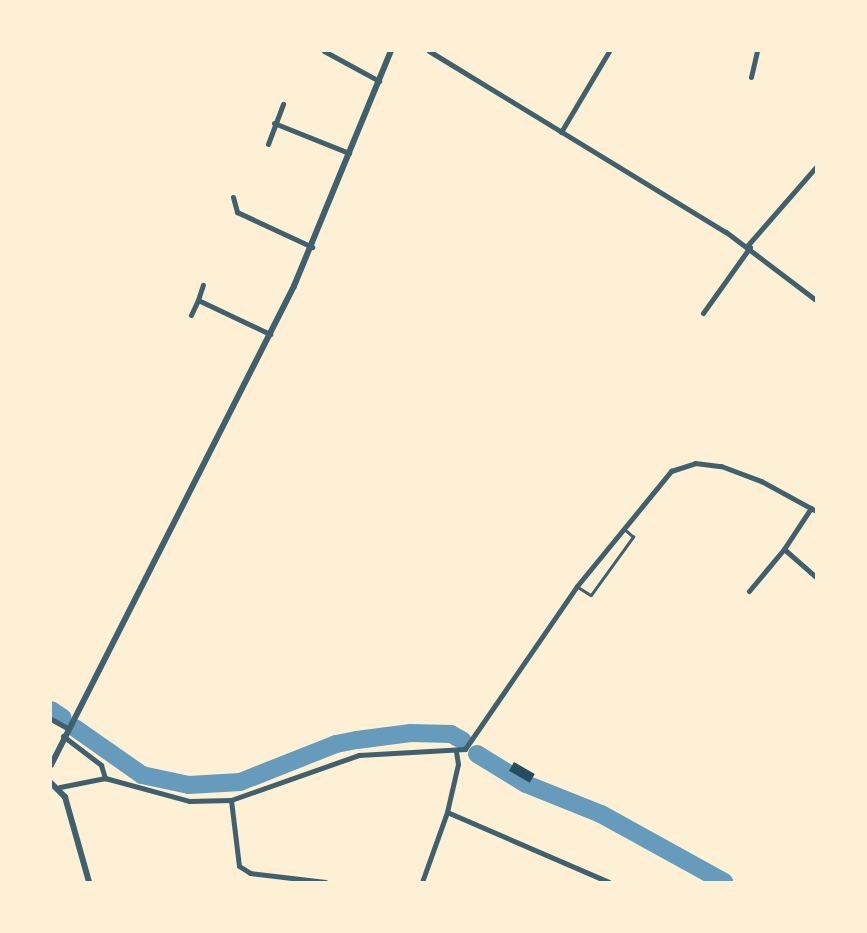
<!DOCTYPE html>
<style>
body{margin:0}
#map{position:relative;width:867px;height:933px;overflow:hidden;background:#fdf0d5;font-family:"Asap Condensed",sans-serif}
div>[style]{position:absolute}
.river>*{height:18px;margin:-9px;padding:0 9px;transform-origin:9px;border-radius:9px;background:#669bbc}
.building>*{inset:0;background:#264d5e;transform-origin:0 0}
.service>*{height:2.5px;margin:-1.25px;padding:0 1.25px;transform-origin:1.25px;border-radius:1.25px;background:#3f606c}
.minor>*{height:5px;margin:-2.5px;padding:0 2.5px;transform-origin:2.5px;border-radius:2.5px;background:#3f606c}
.tertiary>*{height:6px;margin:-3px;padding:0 3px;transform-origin:3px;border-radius:3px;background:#3f606c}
span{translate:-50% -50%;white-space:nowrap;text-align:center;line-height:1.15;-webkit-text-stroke:7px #fdf0d5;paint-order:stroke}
.frame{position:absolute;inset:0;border:52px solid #fdf0d5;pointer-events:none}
</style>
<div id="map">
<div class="river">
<div style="left:51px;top:710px;width:14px;rotate:34deg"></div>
<div style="left:75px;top:728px;width:82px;rotate:35deg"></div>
<div style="left:142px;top:775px;width:48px;rotate:12deg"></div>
<div style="left:189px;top:785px;width:51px;rotate:-3.4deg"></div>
<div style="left:240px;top:782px;width:103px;rotate:-21.6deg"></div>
<div style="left:336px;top:744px;width:21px;rotate:-11deg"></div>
<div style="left:357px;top:740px;width:54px;rotate:-7.4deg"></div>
<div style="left:411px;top:733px;width:40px;rotate:1.4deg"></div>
<div style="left:451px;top:734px;width:13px;rotate:29deg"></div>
<div style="left:477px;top:754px;width:57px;rotate:31.5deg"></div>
<div style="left:526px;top:784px;width:81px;rotate:21.8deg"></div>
<div style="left:601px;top:814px;width:141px;rotate:28.9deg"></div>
</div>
<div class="building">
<div style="left:514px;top:762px;width:24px;height:10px;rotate:30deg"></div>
</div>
<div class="service">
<div style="left:578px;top:587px;width:15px;rotate:32deg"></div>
<div style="left:591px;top:595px;width:72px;rotate:-54.1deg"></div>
<div style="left:633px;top:537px;width:11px;rotate:-139deg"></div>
</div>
<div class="minor">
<div style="left:324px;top:51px;width:63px;rotate:28.6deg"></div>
<div style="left:429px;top:51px;width:348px;rotate:31.4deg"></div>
<div style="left:726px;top:232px;width:113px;rotate:37.1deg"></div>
<div style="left:751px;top:77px;width:27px;rotate:-77deg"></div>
<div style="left:274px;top:123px;width:81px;rotate:21.8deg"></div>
<div style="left:561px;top:132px;width:94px;rotate:-59.3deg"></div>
<div style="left:268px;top:144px;width:43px;rotate:-69.4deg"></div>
<div style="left:233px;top:197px;width:16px;rotate:75deg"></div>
<div style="left:237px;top:212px;width:83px;rotate:25deg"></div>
<div style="left:747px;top:246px;width:105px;rotate:-48.9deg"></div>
<div style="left:198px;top:300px;width:16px;rotate:-72deg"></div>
<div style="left:703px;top:313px;width:81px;rotate:-54.5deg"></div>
<div style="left:191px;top:315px;width:17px;rotate:-65deg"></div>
<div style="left:198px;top:300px;width:80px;rotate:25.3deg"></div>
<div style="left:811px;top:508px;width:49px;rotate:123.4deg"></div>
<div style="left:784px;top:549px;width:43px;rotate:41.2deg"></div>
<div style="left:749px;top:591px;width:55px;rotate:-50.2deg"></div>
<div style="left:51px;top:719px;width:18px;rotate:29deg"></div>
<div style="left:63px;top:736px;width:48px;rotate:37.3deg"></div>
<div style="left:101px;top:765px;width:14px;rotate:73deg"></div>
<div style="left:60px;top:787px;width:46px;rotate:-11.3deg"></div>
<div style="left:105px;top:778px;width:87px;rotate:15.3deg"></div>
<div style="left:189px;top:801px;width:42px;rotate:-1.4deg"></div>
<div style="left:231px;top:800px;width:136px;rotate:-19.4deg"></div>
<div style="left:359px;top:755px;width:106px;rotate:-3.2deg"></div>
<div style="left:465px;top:749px;width:198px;rotate:-55.5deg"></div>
<div style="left:577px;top:586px;width:149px;rotate:-50.7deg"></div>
<div style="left:671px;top:471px;width:25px;rotate:-18deg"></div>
<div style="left:695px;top:463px;width:26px;rotate:7deg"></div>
<div style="left:721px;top:466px;width:43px;rotate:20.6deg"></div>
<div style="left:761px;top:481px;width:63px;rotate:28.6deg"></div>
<div style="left:231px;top:800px;width:66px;rotate:83.1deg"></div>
<div style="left:239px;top:866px;width:13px;rotate:32deg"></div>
<div style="left:250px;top:873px;width:76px;rotate:6.8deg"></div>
<div style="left:447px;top:812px;width:176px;rotate:23.4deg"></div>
<div style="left:422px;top:882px;width:74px;rotate:-70.3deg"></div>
<div style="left:447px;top:812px;width:49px;rotate:-77.1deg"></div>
<div style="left:458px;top:764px;width:12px;rotate:-99deg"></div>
</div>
<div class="tertiary">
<div style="left:51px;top:765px;width:537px;rotate:-63.1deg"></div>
<div style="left:294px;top:286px;width:254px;rotate:-67.6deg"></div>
<div style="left:51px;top:783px;width:20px;rotate:45deg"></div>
<div style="left:65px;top:797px;width:88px;rotate:74.2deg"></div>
</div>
<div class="frame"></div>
</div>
